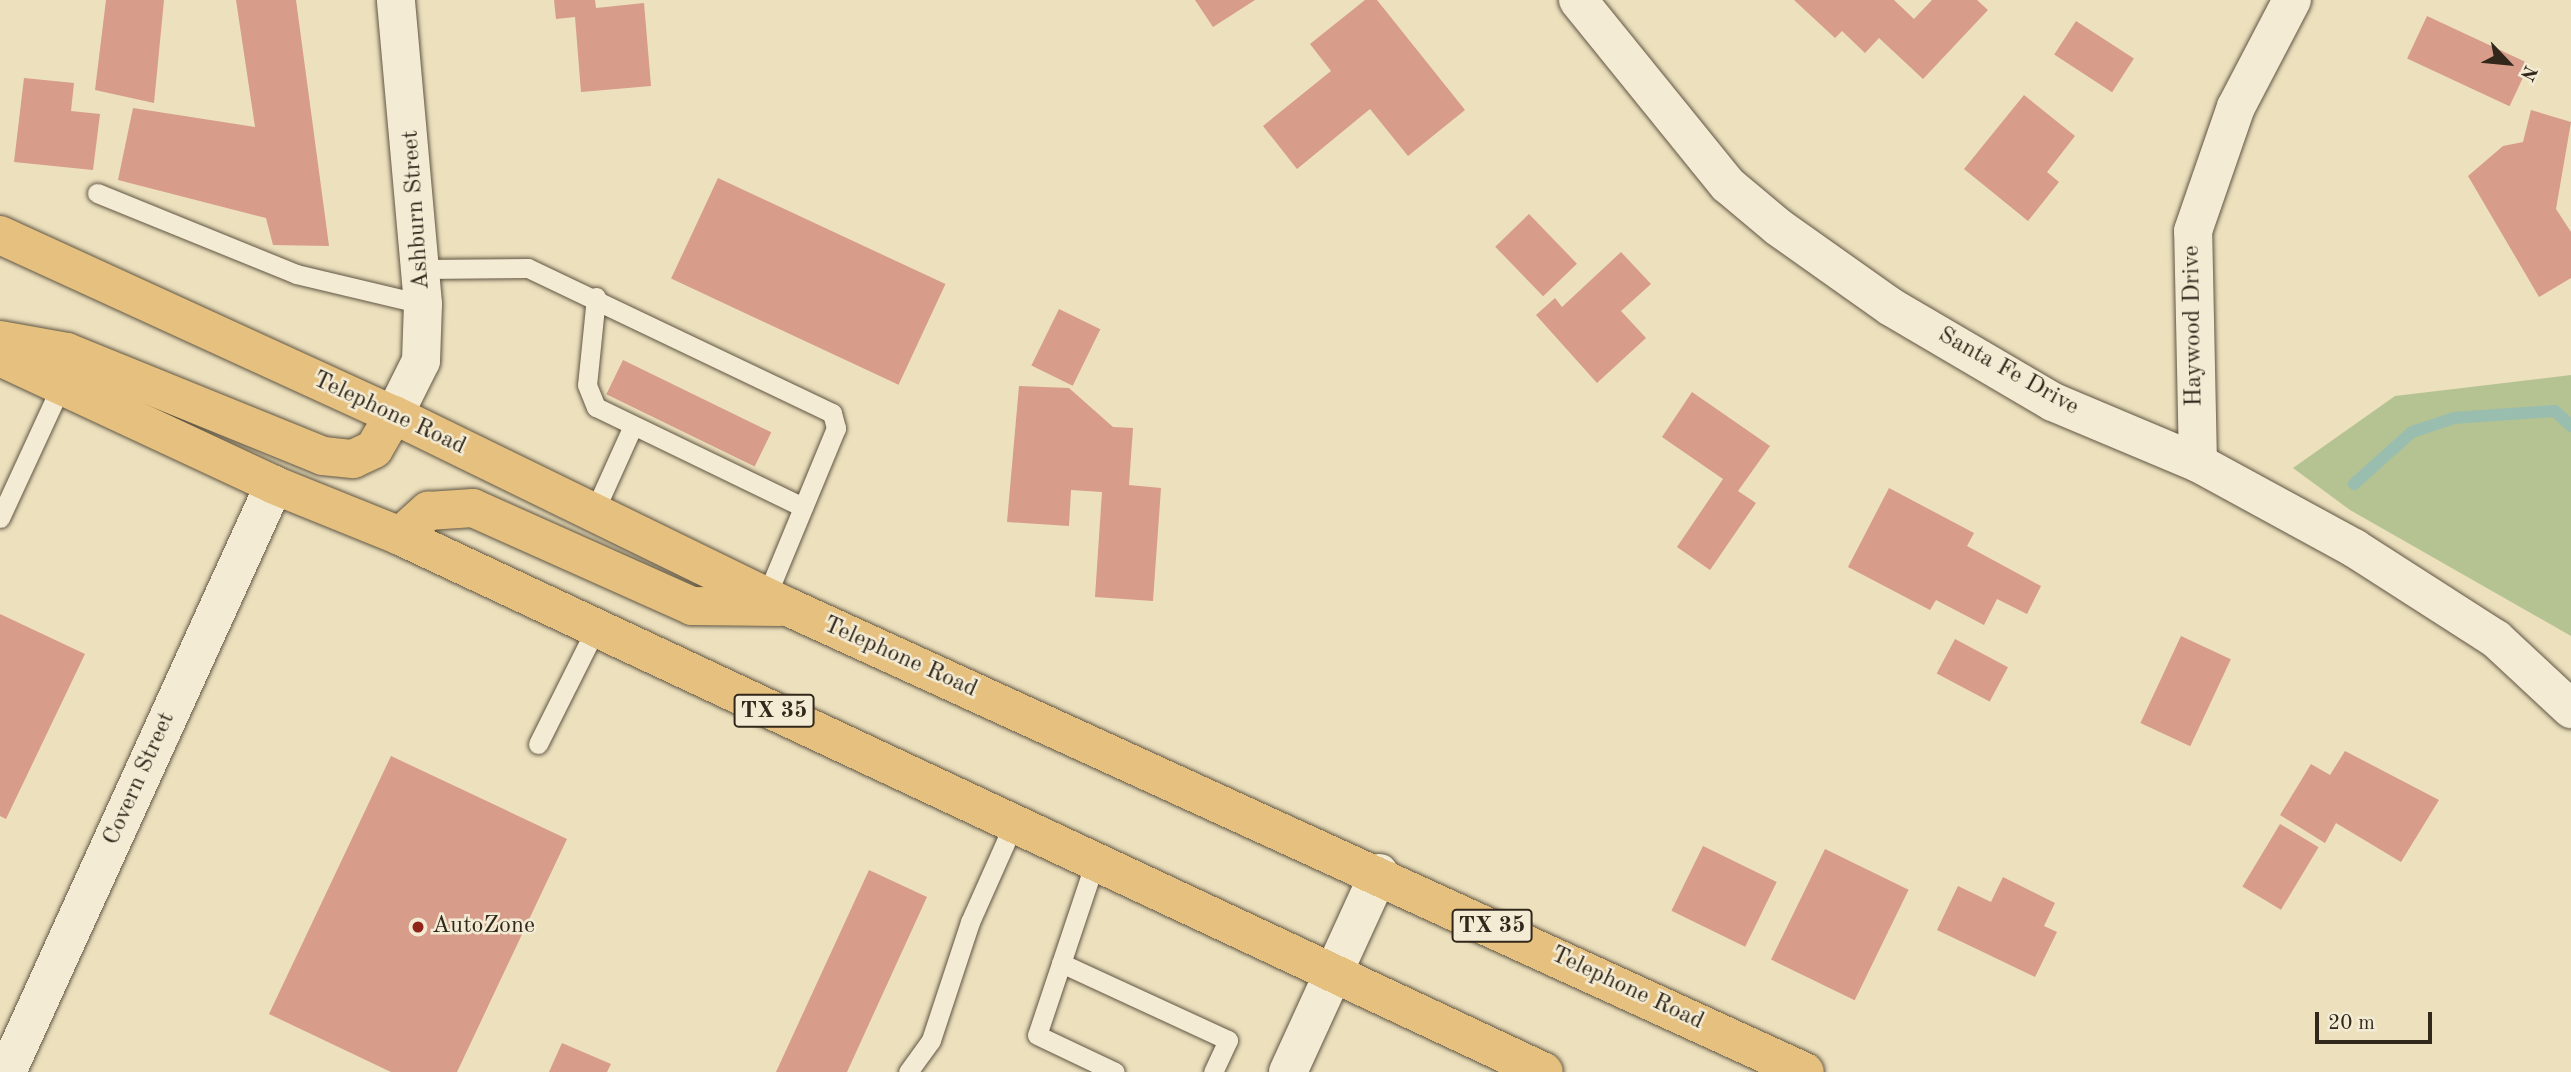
<!DOCTYPE html>
<style>
body{margin:0}
#map{position:relative;width:2571px;height:1072px;overflow:hidden;background:#ece0bd;font-family:"Old Standard TT",serif}
div>[style]{position:absolute}
.green>*{inset:0;background:#b5c393}
.stream>*{height:12px;margin:-6px;padding:0 6px;transform-origin:6px;border-radius:6px;background:#99bdaf}
.building>*{inset:0;background:#d79c8a;transform-origin:0 0}
.roads{filter:drop-shadow(0 0 2px #605543) drop-shadow(0 0 2px #605543)}
.service>*{height:19px;margin:-9.5px;padding:0 9.5px;transform-origin:9.5px;border-radius:9.5px;background:#f3ebd4}
.minor>*{height:38px;margin:-19px;padding:0 19px;transform-origin:19px;border-radius:19px;background:#f3ebd4}
.primary>*{height:38px;margin:-19px;padding:0 19px;transform-origin:19px;border-radius:19px;background:#e6c07e}
.dots>*{width:19px;height:19px;translate:-50% -50%;box-sizing:border-box;border:4px solid #f3ebd4;border-radius:50%}
span{translate:-50% -50%;white-space:nowrap;text-align:center;line-height:1.15;-webkit-text-stroke:5px #f3ebd4;paint-order:stroke}
.shield-label span{padding:2px 5px;background:#f3ebd4;border:2px solid;border-radius:5px;-webkit-text-stroke-width:0}
.shield-label{font-size:23px;color:#31271a;font-weight:700}
.street-label{font-size:24px;color:#31271a}
.poi-label{font-size:24px;color:#31271a}
.left{translate:0 -50%;text-align:left}
.north{position:absolute;left:2473px;top:28px;width:70px;height:70px;-webkit-text-stroke:5px #f3ebd4;paint-order:stroke;rotate:116deg;font-size:19px;font-weight:700;line-height:28px;text-align:center;color:#31271a}
.north::after{content:'';display:block;margin:auto;width:24px;height:32px;background:#31271a;clip-path:polygon(50% 0,100% 100%,50% 72%,0 100%)}
.scale{position:absolute;left:2315px;top:1012px;width:117px;height:32px;box-sizing:border-box;border:4px solid #31271a;border-top:0;padding-left:9px;font-size:21px;line-height:24px;white-space:nowrap;color:#31271a;-webkit-text-stroke:5px #f3ebd4;paint-order:stroke}
</style>
<div id="map">
<div class="green">
<div style="clip-path:polygon(2571px 375px,2571px 636px,2350px 510px,2293px 468px,2395px 396px)"></div>
</div>
<div class="stream">
<div style="left:2354px;top:484px;width:78px;rotate:-41.9deg"></div>
<div style="left:2412px;top:432px;width:44px;rotate:-18.4deg"></div>
<div style="left:2454px;top:418px;width:101px;rotate:-4deg"></div>
<div style="left:2555px;top:411px;width:22px;rotate:43deg"></div>
</div>
<div class="building">
<div style="clip-path:polygon(106px 0,164px 0,154px 103px,95px 90px)"></div>
<div style="clip-path:polygon(236px 0,296px 0,329px 246px,273px 245px,266px 218px,118px 180px,133px 108px,255px 127px)"></div>
<div style="clip-path:polygon(554px 0,595px 0,596px 8px,644px 3px,651px 86px,581px 92px,575px 17px,556px 19px)"></div>
<div style="clip-path:polygon(1195px 0,1255px 0,1213px 27px)"></div>
<div style="clip-path:polygon(1365px 0,1377px 0,1465px 110px,1408px 156px,1370px 109px,1297px 169px,1263px 126px,1331px 71px,1310px 44px)"></div>
<div style="clip-path:polygon(1794px 0,1894px 0,1914px 19px,1932px 0,1977px 0,1988px 10px,1923px 79px,1879px 38px,1865px 53px,1842px 31px,1835px 38px)"></div>
<div style="left:2427px;top:16px;width:113px;height:47px;rotate:25deg"></div>
<div style="left:2076px;top:21px;width:69px;height:40px;rotate:33deg"></div>
<div style="clip-path:polygon(24px 78px,74px 83px,71px 111px,100px 114px,93px 170px,14px 162px)"></div>
<div style="clip-path:polygon(2024px 95px,2075px 136px,2047px 172px,2059px 182px,2028px 221px,1964px 169px)"></div>
<div style="clip-path:polygon(2531px 110px,2571px 122px,2556px 209px,2571px 232px,2571px 278px,2539px 297px,2468px 176px,2503px 146px,2523px 142px)"></div>
<div style="left:718px;top:178px;width:251px;height:111px;rotate:25deg"></div>
<div style="left:1529px;top:214px;width:69px;height:47px;rotate:46deg"></div>
<div style="clip-path:polygon(1621px 252px,1651px 284px,1621px 311px,1646px 338px,1597px 383px,1536px 315px,1555px 298px,1562px 307px)"></div>
<div style="left:1059px;top:309px;width:46px;height:63px;rotate:26deg"></div>
<div style="left:623px;top:360px;width:165px;height:38px;rotate:26deg"></div>
<div style="clip-path:polygon(1019px 386px,1069px 388px,1113px 427px,1133px 428px,1129px 485px,1161px 488px,1153px 601px,1095px 597px,1102px 492px,1071px 490px,1069px 526px,1007px 522px)"></div>
<div style="clip-path:polygon(1692px 392px,1770px 446px,1738px 491px,1756px 503px,1710px 570px,1677px 547px,1723px 479px,1662px 437px)"></div>
<div style="clip-path:polygon(1889px 488px,1974px 533px,1967px 546px,2041px 586px,2027px 614px,1997px 599px,1984px 625px,1936px 600px,1930px 610px,1848px 567px)"></div>
<div style="clip-path:polygon(0 614px,85px 654px,6px 819px,0 816px)"></div>
<div style="left:2181px;top:636px;width:55px;height:96px;rotate:25deg"></div>
<div style="left:1955px;top:639px;width:60px;height:39px;rotate:28deg"></div>
<div style="clip-path:polygon(2345px 751px,2439px 800px,2401px 862px,2336px 823px,2325px 843px,2280px 815px,2311px 764px,2330px 775px)"></div>
<div style="clip-path:polygon(391px 756px,567px 839px,457px 1072px,391px 1072px,269px 1014px)"></div>
<div style="left:2280px;top:824px;width:45px;height:73px;rotate:31deg"></div>
<div style="left:1703px;top:846px;width:82px;height:72px;rotate:26deg"></div>
<div style="left:1825px;top:849px;width:93px;height:123px;rotate:26deg"></div>
<div style="clip-path:polygon(869px 870px,927px 897px,847px 1072px,776px 1072px)"></div>
<div style="clip-path:polygon(2003px 877px,2055px 903px,2044px 926px,2057px 932px,2035px 977px,1937px 930px,1958px 886px,1991px 902px)"></div>
<div style="clip-path:polygon(562px 1043px,611px 1064px,607px 1072px,549px 1072px)"></div>
</div>
<div class="roads">
<div class="service">
<div style="left:97px;top:193px;width:215px;rotate:22.1deg"></div>
<div style="left:296px;top:274px;width:130px;rotate:13.3deg"></div>
<div style="left:423px;top:269px;width:105px;rotate:-0.5deg"></div>
<div style="left:528px;top:268px;width:337px;rotate:25.5deg"></div>
<div style="left:832px;top:413px;width:16px;rotate:75deg"></div>
<div style="left:836px;top:428px;width:183px;rotate:112.5deg"></div>
<div style="left:596px;top:297px;width:88px;rotate:95.8deg"></div>
<div style="left:587px;top:385px;width:24px;rotate:68deg"></div>
<div style="left:596px;top:407px;width:230px;rotate:25.8deg"></div>
<div style="left:594px;top:512px;width:92px;rotate:-65.7deg"></div>
<div style="left:0;top:518px;width:145px;rotate:-65.2deg"></div>
<div style="left:538px;top:744px;width:130px;rotate:-63.4deg"></div>
<div style="left:1095px;top:862px;width:182px;rotate:108.5deg"></div>
<div style="left:1037px;top:1035px;width:86px;rotate:25.4deg"></div>
<div style="left:1061px;top:963px;width:184px;rotate:24.8deg"></div>
<div style="left:1228px;top:1040px;width:35px;rotate:115deg"></div>
<div style="left:908px;top:1072px;width:39px;rotate:-54deg"></div>
<div style="left:931px;top:1040px;width:124px;rotate:-71.7deg"></div>
<div style="left:970px;top:922px;width:108px;rotate:-66deg"></div>
</div>
<div class="minor">
<div style="left:1578px;top:0;width:238px;rotate:51deg"></div>
<div style="left:1728px;top:185px;width:65px;rotate:40deg"></div>
<div style="left:1778px;top:227px;width:138px;rotate:35.3deg"></div>
<div style="left:1891px;top:307px;width:188px;rotate:30.4deg"></div>
<div style="left:2053px;top:402px;width:157px;rotate:22.8deg"></div>
<div style="left:2198px;top:463px;width:178px;rotate:28.6deg"></div>
<div style="left:2354px;top:548px;width:169px;rotate:32.7deg"></div>
<div style="left:2496px;top:639px;width:103px;rotate:43deg"></div>
<div style="left:394px;top:415px;width:60px;rotate:-63.4deg"></div>
<div style="left:421px;top:361px;width:57px;rotate:-88deg"></div>
<div style="left:423px;top:304px;width:305px;rotate:-95.1deg"></div>
<div style="left:2198px;top:463px;width:232px;rotate:-91.2deg"></div>
<div style="left:2193px;top:231px;width:131px;rotate:-70.9deg"></div>
<div style="left:2236px;top:107px;width:121px;rotate:-62.4deg"></div>
<div style="left:7px;top:1072px;width:645px;rotate:-65.54deg"></div>
<div style="left:1288px;top:1072px;width:219px;rotate:-65.4deg"></div>
</div>
<div class="primary">
<div style="left:0;top:235px;width:433px;rotate:24.6deg"></div>
<div style="left:394px;top:415px;width:438px;rotate:26deg"></div>
<div style="left:788px;top:607px;width:1118px;rotate:24.57deg"></div>
<div style="left:0;top:340px;width:68px;rotate:10.2deg"></div>
<div style="left:67px;top:352px;width:276px;rotate:22.1deg"></div>
<div style="left:323px;top:456px;width:30px;rotate:6deg"></div>
<div style="left:353px;top:459px;width:23px;rotate:-25deg"></div>
<div style="left:374px;top:449px;width:39px;rotate:-60deg"></div>
<div style="left:0;top:357px;width:302px;rotate:25deg"></div>
<div style="left:274px;top:485px;width:136px;rotate:22deg"></div>
<div style="left:400px;top:536px;width:1263px;rotate:25.1deg"></div>
<div style="left:400px;top:536px;width:38px;rotate:-42deg"></div>
<div style="left:428px;top:511px;width:45px;rotate:-3.8deg"></div>
<div style="left:473px;top:508px;width:240px;rotate:24.1deg"></div>
<div style="left:692px;top:606px;width:87px;rotate:0.7deg"></div>
</div>
</div>
<div class="dots">
<div style="left:418px;top:927px;background:#8f2418"></div>
</div>
<div class="shield-label">
<span style="left:774px;top:711px">TX 35</span>
<span style="left:1492px;top:926px">TX 35</span>
</div>
<div class="street-label">
<span style="left:417px;top:210px;rotate:-94deg">Ashburn Street</span>
<span style="left:2194px;top:326px;rotate:-91deg">Haywood Drive</span>
<span style="left:2008px;top:372px;rotate:29deg">Santa Fe Drive</span>
<span style="left:389px;top:414px;rotate:25deg">Telephone Road</span>
<span style="left:900px;top:658px;rotate:24deg">Telephone Road</span>
<span style="left:140px;top:779px;rotate:-66deg">Covern Street</span>
<span style="left:1627px;top:989px;rotate:25deg">Telephone Road</span>
</div>
<div class="poi-label">
<span class="left" style="left:432px;top:927px">AutoZone</span>
</div>
<div class="north">N</div>
<div class="scale">20 m</div>
</div>
